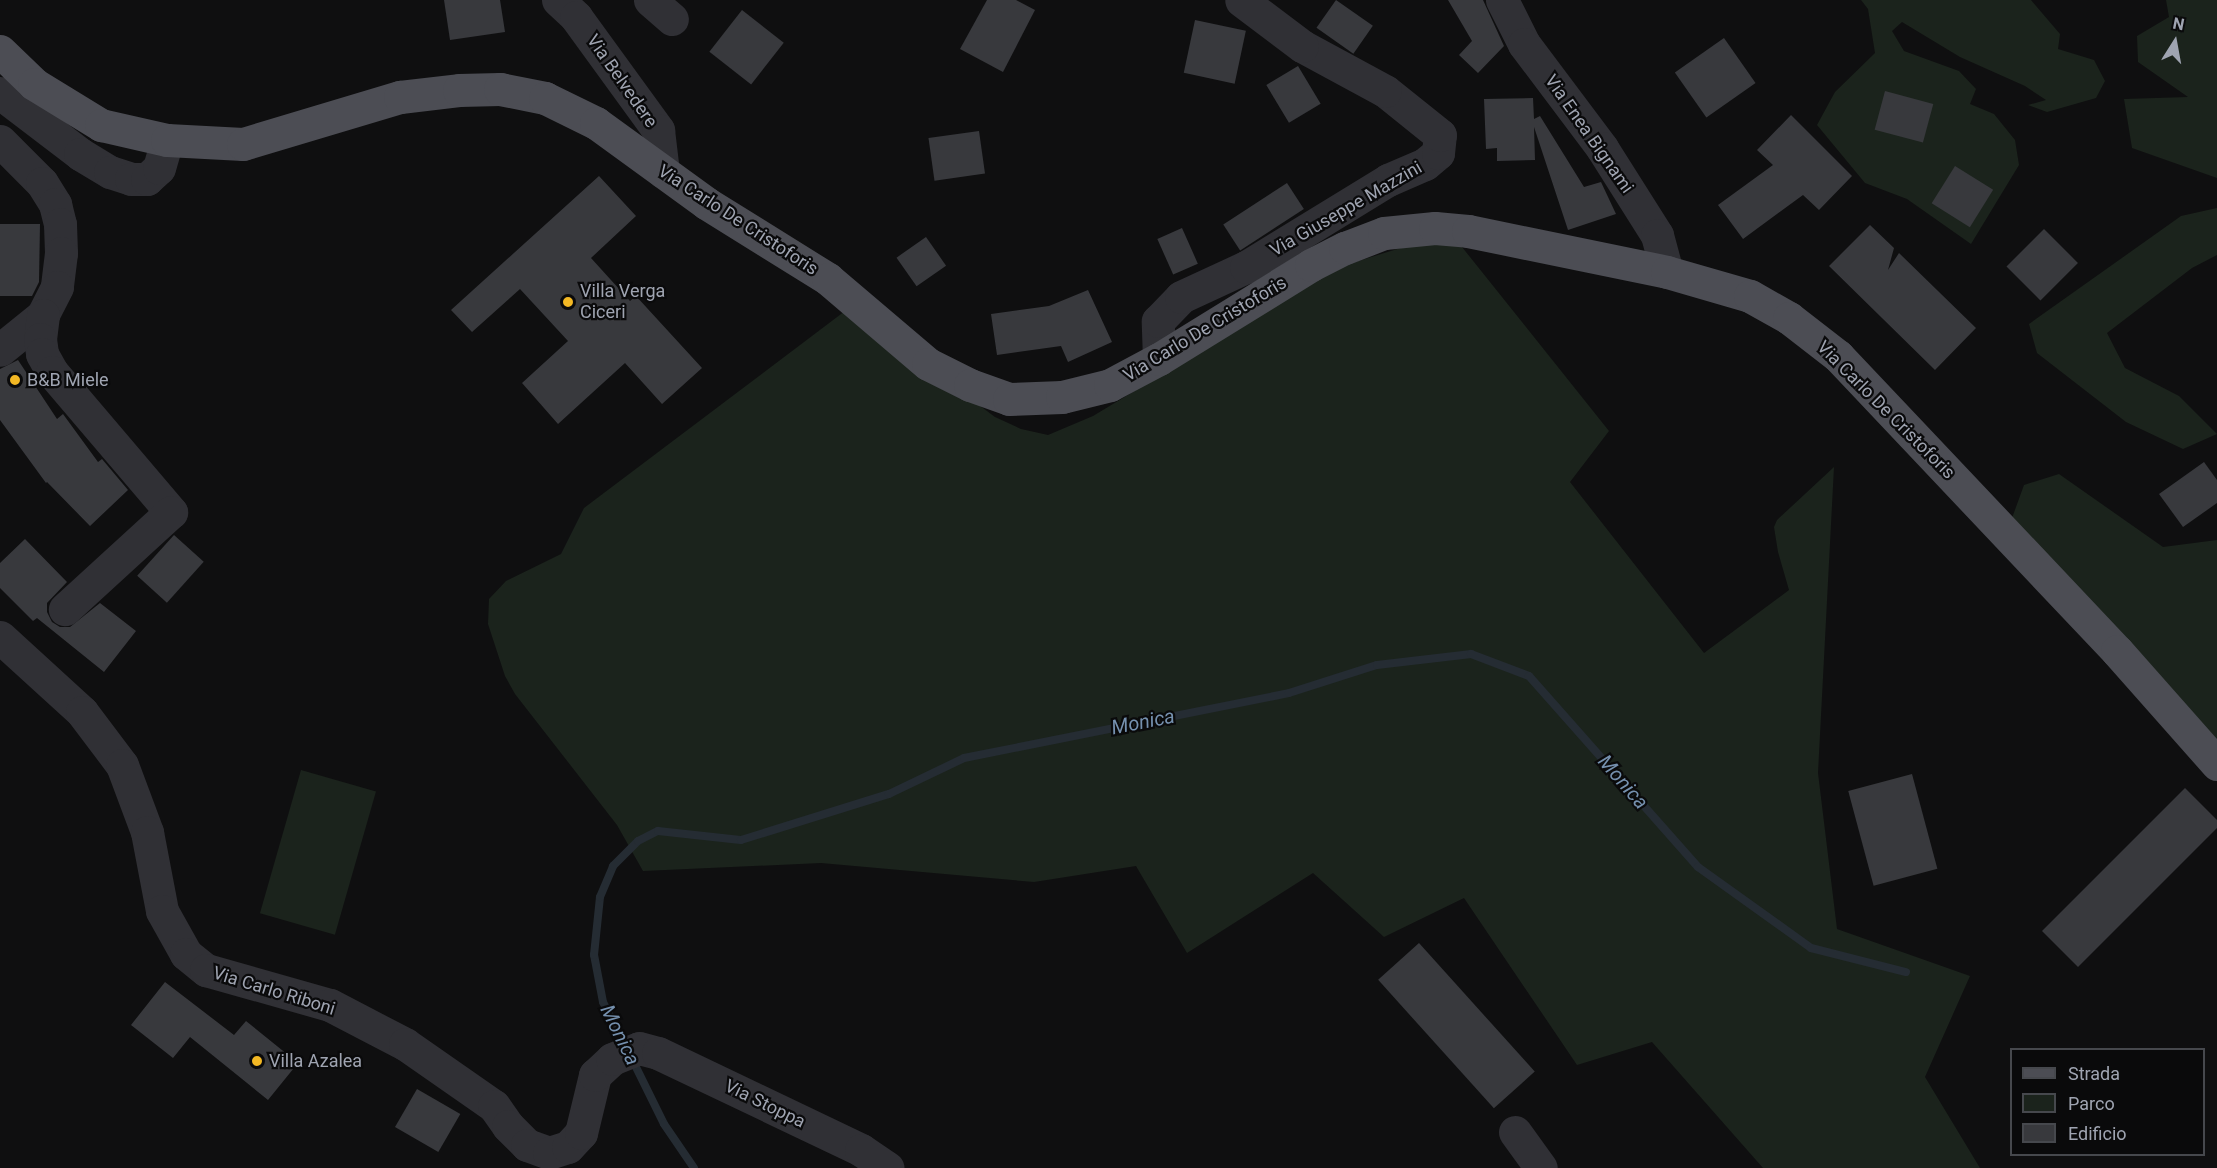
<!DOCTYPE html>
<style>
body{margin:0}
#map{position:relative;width:2217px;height:1168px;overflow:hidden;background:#0f0f10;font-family:Roboto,sans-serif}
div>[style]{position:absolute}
.green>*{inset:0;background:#1b231c;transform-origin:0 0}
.stream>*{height:8px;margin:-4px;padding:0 4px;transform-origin:4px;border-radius:4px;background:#252c33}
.building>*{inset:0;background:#38393d;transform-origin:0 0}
.minor>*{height:33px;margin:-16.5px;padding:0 16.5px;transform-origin:16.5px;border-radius:16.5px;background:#303035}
.major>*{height:33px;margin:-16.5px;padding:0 16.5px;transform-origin:16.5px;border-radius:16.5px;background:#4c4d54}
.dots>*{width:16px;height:16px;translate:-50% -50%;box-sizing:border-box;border:3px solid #0a0a0b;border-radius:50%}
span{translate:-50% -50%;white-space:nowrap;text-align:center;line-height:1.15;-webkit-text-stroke:4.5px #0a0a0b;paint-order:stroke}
.street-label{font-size:18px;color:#9fa4b1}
.poi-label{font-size:18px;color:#9fa4b1}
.left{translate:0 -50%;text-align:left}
.water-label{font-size:20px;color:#7590ae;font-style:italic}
.legend{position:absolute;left:2010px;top:1048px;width:195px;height:108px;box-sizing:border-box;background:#0a0a0b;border:2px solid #46484d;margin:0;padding:8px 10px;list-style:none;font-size:18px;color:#9fa4b1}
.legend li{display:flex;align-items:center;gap:12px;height:30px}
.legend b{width:30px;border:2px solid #46484d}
.north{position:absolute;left:2145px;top:12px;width:60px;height:60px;-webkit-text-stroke:4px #0a0a0b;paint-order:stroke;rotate:11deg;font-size:16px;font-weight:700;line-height:24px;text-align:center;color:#9fa4b1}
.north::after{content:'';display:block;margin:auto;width:21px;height:27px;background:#9fa4b1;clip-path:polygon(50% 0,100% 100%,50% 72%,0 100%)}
</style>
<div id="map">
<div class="green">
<div style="clip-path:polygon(1861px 0,2031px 0,2060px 34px,2058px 49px,2094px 60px,2105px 81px,2096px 98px,2047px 112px,2028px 105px,2046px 100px,2025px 86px,1960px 57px,1902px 22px,1892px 31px,1904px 51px,1959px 71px,1976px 89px,1970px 104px,1994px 114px,2015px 140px,2019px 165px,1971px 244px,1907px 199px,1865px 183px,1817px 125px,1835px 92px,1875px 53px,1868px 9px)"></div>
<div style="clip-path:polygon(2166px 0,2217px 0,2217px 178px,2132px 148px,2124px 99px,2188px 97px,2138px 62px,2137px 36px,2169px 17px)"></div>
<div style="clip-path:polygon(2217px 208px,2217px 255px,2192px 268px,2107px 333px,2125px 368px,2179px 396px,2217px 434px,2183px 449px,2126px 422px,2037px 353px,2029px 324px,2181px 216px)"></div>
<div style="clip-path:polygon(1458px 242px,1609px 431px,1570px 482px,1704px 653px,1789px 590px,1778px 552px,1774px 527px,1777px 520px,1834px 467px,1818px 773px,1837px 929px,1970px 976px,1925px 1077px,1980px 1168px,1763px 1168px,1652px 1042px,1577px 1065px,1464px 898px,1384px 937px,1313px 873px,1187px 953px,1136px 866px,1034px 882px,821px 863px,643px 871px,617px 825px,515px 694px,505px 676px,488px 624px,489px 599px,506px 581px,561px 554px,584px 508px,849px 308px,995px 417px,1021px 429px,1048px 435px,1093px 416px,1342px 266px,1407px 246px)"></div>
<div style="clip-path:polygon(2059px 474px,2163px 547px,2217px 540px,2217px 744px,2012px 518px,2024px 485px)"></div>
<div style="left:301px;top:770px;width:78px;height:149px;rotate:16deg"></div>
</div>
<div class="stream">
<div style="left:625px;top:1045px;width:48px;rotate:-117.1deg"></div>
<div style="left:603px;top:1002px;width:48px;rotate:-100.8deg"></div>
<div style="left:594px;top:955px;width:58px;rotate:-84.1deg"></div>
<div style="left:600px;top:897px;width:34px;rotate:-67deg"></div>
<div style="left:613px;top:866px;width:35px;rotate:-45deg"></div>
<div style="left:638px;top:841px;width:22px;rotate:-27deg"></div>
<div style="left:658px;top:831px;width:83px;rotate:6.2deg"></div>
<div style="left:741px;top:840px;width:155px;rotate:-17.3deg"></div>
<div style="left:889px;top:794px;width:83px;rotate:-25.6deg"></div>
<div style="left:964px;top:758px;width:331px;rotate:-11.3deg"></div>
<div style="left:1289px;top:693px;width:92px;rotate:-17.7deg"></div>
<div style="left:1377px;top:665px;width:95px;rotate:-6.7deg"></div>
<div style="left:1471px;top:654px;width:62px;rotate:20.8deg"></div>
<div style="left:1529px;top:676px;width:255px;rotate:48.5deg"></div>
<div style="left:1698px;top:867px;width:139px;rotate:35.6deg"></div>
<div style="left:1811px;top:948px;width:98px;rotate:14.2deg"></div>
<div style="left:632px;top:1059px;width:72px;rotate:63.8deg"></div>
<div style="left:664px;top:1124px;width:53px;rotate:55.7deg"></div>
</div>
<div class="building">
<div style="clip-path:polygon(444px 0,500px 0,505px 32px,450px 40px)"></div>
<div style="clip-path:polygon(987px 0,1016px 0,1035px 10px,1003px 72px,960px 49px)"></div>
<div style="left:1336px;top:0;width:45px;height:34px;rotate:35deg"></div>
<div style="clip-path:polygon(1448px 0,1483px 0,1504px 46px,1478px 73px,1459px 55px,1472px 41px)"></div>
<div style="left:742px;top:10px;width:53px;height:53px;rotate:38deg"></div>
<div style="left:1195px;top:20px;width:52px;height:54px;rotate:12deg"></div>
<div style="left:1724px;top:38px;width:55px;height:60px;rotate:55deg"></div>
<div style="left:1298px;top:66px;width:44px;height:37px;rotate:59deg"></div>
<div style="left:1885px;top:91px;width:50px;height:40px;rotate:15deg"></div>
<div style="clip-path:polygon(1533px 98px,1534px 119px,1540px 116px,1584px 187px,1601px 182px,1616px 214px,1568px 230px,1534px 127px,1535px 160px,1497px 161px,1497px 148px,1486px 149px,1484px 99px)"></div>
<div style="clip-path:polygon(1791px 115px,1852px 176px,1819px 210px,1803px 195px,1743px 239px,1718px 205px,1773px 165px,1757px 150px)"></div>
<div style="left:979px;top:131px;width:43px;height:51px;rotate:82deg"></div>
<div style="left:1955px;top:166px;width:45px;height:44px;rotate:32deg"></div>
<div style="clip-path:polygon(599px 176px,636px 216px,591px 258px,630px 301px,636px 296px,702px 368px,662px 404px,625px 363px,558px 424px,522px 383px,568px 341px,520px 289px,472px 332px,451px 310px)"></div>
<div style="left:1287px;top:183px;width:31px;height:76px;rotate:57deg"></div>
<div style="clip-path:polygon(0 224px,40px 224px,39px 282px,32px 296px,0 296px)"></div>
<div style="clip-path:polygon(1870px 225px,1894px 248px,1888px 270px,1899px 253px,1976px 328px,1935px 370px,1829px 266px)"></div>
<div style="left:1182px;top:228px;width:39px;height:27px;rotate:66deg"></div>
<div style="left:2044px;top:229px;width:48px;height:53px;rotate:45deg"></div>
<div style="left:926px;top:237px;width:35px;height:36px;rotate:55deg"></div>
<div style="clip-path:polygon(1088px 290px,1112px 342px,1068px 362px,1061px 346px,997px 355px,991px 314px,1049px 306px)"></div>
<div style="clip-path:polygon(18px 360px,57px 419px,63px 414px,98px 462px,102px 459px,128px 490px,90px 526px,47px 482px,46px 483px,0 420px,0 369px)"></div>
<div style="clip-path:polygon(2204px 462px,2217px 480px,2217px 503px,2183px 527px,2159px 494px)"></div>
<div style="left:174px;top:535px;width:40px;height:55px;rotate:42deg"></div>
<div style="clip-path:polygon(25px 539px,67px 582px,47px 603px,47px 612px,52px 622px,60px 627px,70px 627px,100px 603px,136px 631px,104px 672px,37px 618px,33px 621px,0 588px,0 563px)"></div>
<div style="left:1912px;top:774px;width:98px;height:66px;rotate:75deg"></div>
<div style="clip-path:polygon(2185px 788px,2217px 820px,2217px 828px,2078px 967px,2042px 931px)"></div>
<div style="left:1419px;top:943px;width:173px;height:55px;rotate:48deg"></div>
<div style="clip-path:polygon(165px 982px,234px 1035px,246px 1021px,298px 1063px,268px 1100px,190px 1037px,173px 1058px,131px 1025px)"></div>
<div style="left:417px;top:1089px;width:50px;height:44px;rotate:30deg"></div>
</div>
<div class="minor">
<div style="left:558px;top:0;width:25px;rotate:43deg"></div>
<div style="left:576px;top:17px;width:140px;rotate:54deg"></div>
<div style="left:658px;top:130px;width:42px;rotate:83.2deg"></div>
<div style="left:650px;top:0;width:29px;rotate:41deg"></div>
<div style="left:1502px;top:0;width:49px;rotate:63.4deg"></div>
<div style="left:1524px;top:44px;width:130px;rotate:53.1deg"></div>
<div style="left:1602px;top:148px;width:103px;rotate:57.7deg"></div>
<div style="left:1657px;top:235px;width:38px;rotate:75deg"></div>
<div style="left:0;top:93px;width:101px;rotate:37.3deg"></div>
<div style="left:80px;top:154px;width:35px;rotate:31deg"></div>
<div style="left:110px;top:172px;width:22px;rotate:18deg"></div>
<div style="left:131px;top:179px;width:16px"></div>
<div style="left:147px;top:179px;width:16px;rotate:-43deg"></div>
<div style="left:159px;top:168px;width:29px;rotate:-74deg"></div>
<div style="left:0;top:141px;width:59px;rotate:45deg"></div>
<div style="left:42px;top:183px;width:25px;rotate:58deg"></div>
<div style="left:55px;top:204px;width:21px;rotate:76deg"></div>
<div style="left:60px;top:224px;width:29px;rotate:88deg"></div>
<div style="left:61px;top:253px;width:34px;rotate:97deg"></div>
<div style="left:57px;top:287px;width:31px;rotate:117deg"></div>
<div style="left:43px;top:315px;width:55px;rotate:140.9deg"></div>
<div style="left:43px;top:315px;width:24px;rotate:97deg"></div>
<div style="left:40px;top:339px;width:15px;rotate:82deg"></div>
<div style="left:42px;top:354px;width:21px;rotate:61deg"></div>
<div style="left:52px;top:372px;width:184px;rotate:49.6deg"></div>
<div style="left:171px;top:512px;width:144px;rotate:137.5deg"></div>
<div style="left:1159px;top:359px;width:38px;rotate:-92deg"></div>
<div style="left:1158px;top:321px;width:33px;rotate:-46deg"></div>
<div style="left:1181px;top:297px;width:72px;rotate:-24.8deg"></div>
<div style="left:1246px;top:267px;width:167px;rotate:-31.5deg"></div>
<div style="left:1388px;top:180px;width:40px;rotate:-23.4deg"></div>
<div style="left:1425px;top:164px;width:17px;rotate:-40deg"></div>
<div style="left:1438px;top:153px;width:18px;rotate:-84deg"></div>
<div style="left:1440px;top:135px;width:70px;rotate:-141.3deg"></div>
<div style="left:1385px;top:91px;width:94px;rotate:-151.5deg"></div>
<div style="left:1302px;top:46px;width:76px;rotate:-143deg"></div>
<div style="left:0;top:637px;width:111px;rotate:42.4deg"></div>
<div style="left:82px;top:712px;width:66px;rotate:53deg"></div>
<div style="left:122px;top:765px;width:72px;rotate:69.5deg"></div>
<div style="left:147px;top:832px;width:80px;rotate:79.2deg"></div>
<div style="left:162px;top:911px;width:49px;rotate:60.8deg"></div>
<div style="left:186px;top:954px;width:26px;rotate:39deg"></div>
<div style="left:206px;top:970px;width:129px;rotate:15.8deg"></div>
<div style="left:330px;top:1005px;width:85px;rotate:27.5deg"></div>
<div style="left:405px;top:1044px;width:108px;rotate:34.9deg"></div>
<div style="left:494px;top:1106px;width:24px;rotate:55deg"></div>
<div style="left:508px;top:1126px;width:27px;rotate:45deg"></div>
<div style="left:527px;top:1145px;width:23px;rotate:20deg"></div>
<div style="left:549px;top:1153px;width:20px;rotate:-18deg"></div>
<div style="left:568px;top:1147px;width:19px;rotate:-47deg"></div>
<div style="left:581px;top:1133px;width:60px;rotate:-76.4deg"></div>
<div style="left:595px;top:1075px;width:23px;rotate:-43deg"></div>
<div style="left:612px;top:1059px;width:29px;rotate:-22deg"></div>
<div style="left:639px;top:1048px;width:20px;rotate:15deg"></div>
<div style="left:658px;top:1053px;width:225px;rotate:25.5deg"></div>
<div style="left:861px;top:1150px;width:32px;rotate:34deg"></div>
<div style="left:1515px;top:1132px;width:44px;rotate:54.2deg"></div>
</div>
<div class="major">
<div style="left:0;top:51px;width:47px;rotate:44.1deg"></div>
<div style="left:34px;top:84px;width:79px;rotate:31.5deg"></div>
<div style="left:101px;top:125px;width:68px;rotate:12.8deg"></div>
<div style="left:167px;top:140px;width:76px;rotate:3deg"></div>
<div style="left:243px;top:144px;width:164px;rotate:-16.7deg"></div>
<div style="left:400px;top:97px;width:59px;rotate:-6.8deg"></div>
<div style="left:459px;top:90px;width:41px;rotate:-1.4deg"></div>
<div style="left:500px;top:89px;width:46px;rotate:11.3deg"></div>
<div style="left:545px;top:98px;width:57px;rotate:26.1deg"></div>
<div style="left:596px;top:123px;width:136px;rotate:36deg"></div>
<div style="left:706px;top:203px;width:144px;rotate:31.9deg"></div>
<div style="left:828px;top:279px;width:131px;rotate:40.4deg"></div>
<div style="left:928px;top:364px;width:47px;rotate:26.6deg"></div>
<div style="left:970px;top:385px;width:41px;rotate:19.7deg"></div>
<div style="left:1009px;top:399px;width:53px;rotate:-2.2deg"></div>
<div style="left:1062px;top:397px;width:49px;rotate:-14deg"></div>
<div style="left:1110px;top:385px;width:55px;rotate:-28deg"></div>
<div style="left:1159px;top:359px;width:179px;rotate:-31.7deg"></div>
<div style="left:1311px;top:265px;width:38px;rotate:-27deg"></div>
<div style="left:1345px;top:248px;width:42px;rotate:-21deg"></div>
<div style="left:1384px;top:233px;width:51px;rotate:-5.6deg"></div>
<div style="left:1435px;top:228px;width:33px;rotate:5deg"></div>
<div style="left:1468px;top:231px;width:203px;rotate:11.6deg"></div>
<div style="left:1667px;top:272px;width:86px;rotate:16.1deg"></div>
<div style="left:1750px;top:296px;width:45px;rotate:29.4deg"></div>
<div style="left:1789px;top:318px;width:62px;rotate:37.8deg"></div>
<div style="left:1838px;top:356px;width:406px;rotate:46.6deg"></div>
<div style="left:2117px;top:651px;width:151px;rotate:48.5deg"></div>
</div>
<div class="dots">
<div style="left:568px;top:302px;background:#f3b824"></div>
<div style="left:15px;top:380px;background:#f3b824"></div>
<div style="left:257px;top:1061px;background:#f3b824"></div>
</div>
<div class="street-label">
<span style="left:622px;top:81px;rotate:55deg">Via Belvedere</span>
<span style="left:1589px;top:134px;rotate:55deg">Via Enea Bignami</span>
<span style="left:1346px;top:209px;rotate:-30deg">Via Giuseppe Mazzini</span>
<span style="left:738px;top:220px;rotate:33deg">Via Carlo De Cristoforis</span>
<span style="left:1205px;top:329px;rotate:-31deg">Via Carlo De Cristoforis</span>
<span style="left:1886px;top:410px;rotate:45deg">Via Carlo De Cristoforis</span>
<span style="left:274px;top:991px;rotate:17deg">Via Carlo Riboni</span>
<span style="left:765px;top:1104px;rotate:26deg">Via Stoppa</span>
</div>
<div class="poi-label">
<span class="left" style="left:580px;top:302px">Villa Verga<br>Ciceri</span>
<span class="left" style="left:27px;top:380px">B&amp;B Miele</span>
<span class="left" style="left:269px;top:1061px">Villa Azalea</span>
</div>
<div class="water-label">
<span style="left:1143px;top:722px;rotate:-11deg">Monica</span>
<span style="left:1623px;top:782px;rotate:49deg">Monica</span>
<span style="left:620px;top:1035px;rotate:64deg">Monica</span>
</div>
<ul class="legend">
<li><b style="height:8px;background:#4c4d54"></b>Strada</li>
<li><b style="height:16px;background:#1b231c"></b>Parco</li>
<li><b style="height:16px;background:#38393d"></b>Edificio</li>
</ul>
<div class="north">N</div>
</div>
